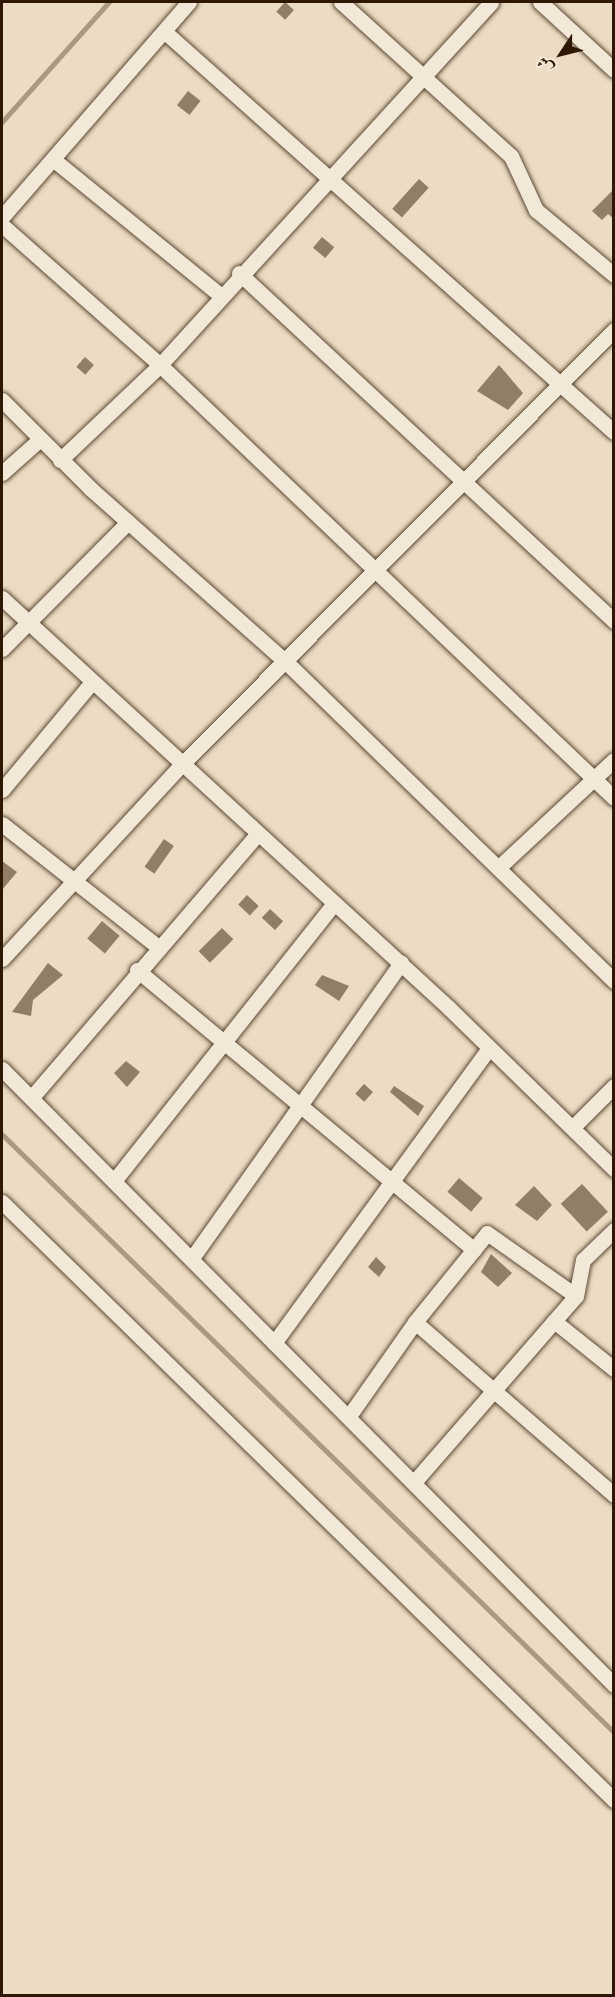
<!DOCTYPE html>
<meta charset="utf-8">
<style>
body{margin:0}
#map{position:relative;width:615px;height:1997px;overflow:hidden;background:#ebdcc3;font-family:"IM FELL English",Amiri,serif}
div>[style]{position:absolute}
.stream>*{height:4.5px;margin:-2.25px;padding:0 2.25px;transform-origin:2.25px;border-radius:2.25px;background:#ab9982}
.building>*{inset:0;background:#907e67;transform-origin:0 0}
.roads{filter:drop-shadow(0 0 2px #5d4933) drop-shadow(0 0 2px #5d4933)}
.minor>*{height:15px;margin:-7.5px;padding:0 7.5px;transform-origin:7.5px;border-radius:7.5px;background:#f2e8d8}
span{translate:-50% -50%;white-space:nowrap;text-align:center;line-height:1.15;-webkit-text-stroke:5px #f2e8d8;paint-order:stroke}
.frame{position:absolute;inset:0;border:3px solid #2e1803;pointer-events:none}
.north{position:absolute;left:531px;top:24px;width:60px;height:60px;-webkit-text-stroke:4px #f2e8d8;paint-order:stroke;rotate:235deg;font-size:16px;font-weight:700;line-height:24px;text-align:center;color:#2e1803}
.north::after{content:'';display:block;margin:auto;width:21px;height:27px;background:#2e1803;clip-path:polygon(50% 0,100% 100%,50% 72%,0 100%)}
</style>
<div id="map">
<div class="stream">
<div style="left:2px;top:122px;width:161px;rotate:-48.3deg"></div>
<div style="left:2px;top:1134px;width:856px;rotate:44.34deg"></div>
</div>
<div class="building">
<div style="left:285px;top:2px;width:12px;height:13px;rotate:42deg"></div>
<div style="left:188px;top:91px;width:16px;height:18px;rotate:38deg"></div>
<div style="left:419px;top:179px;width:13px;height:40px;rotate:42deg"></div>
<div style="clip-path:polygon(614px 189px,614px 219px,608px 214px,602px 220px,592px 211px)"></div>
<div style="left:322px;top:237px;width:16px;height:14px;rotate:40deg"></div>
<div style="left:85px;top:357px;width:12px;height:13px;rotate:42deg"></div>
<div style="clip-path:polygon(499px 365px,523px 393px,508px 410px,477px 391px)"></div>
<div style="left:164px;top:839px;width:12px;height:34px;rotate:35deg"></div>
<div style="clip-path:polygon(2px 861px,17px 872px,2px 890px)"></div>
<div style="left:247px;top:895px;width:16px;height:13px;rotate:43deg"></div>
<div style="left:270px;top:909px;width:18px;height:12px;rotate:43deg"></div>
<div style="left:102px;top:921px;width:23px;height:23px;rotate:40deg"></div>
<div style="left:222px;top:928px;width:16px;height:33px;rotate:45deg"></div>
<div style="clip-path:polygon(48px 963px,63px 975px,33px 1000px,31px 1016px,12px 1012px)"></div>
<div style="clip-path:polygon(322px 975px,349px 986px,339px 1001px,315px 985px)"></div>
<div style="clip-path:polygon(126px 1061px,140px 1072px,127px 1087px,114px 1073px)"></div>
<div style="left:364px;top:1084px;width:12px;height:13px;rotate:42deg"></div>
<div style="clip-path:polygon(394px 1086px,424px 1106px,418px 1116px,390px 1092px)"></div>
<div style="left:459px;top:1178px;width:31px;height:18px;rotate:40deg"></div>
<div style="left:582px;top:1184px;width:38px;height:29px;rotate:47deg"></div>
<div style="clip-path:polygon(534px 1186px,552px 1205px,537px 1221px,515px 1205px)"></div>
<div style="clip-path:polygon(491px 1254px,512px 1273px,498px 1287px,481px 1272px)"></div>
<div style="clip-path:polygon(376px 1257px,386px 1267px,379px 1277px,368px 1267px)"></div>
</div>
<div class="roads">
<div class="minor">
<div style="left:341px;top:2px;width:229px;rotate:42.2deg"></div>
<div style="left:511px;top:156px;width:60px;rotate:65.2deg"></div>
<div style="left:536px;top:210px;width:102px;rotate:39.8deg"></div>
<div style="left:540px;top:2px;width:100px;rotate:42.6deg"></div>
<div style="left:165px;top:32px;width:601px;rotate:41.7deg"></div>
<div style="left:54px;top:160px;width:214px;rotate:39.1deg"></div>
<div style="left:2px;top:217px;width:285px;rotate:-49deg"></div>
<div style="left:2px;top:225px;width:211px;rotate:41.5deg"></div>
<div style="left:160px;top:365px;width:627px;rotate:43.64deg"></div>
<div style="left:239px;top:273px;width:512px;rotate:42.86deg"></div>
<div style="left:2px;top:400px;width:126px;rotate:45deg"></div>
<div style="left:91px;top:489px;width:259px;rotate:41.6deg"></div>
<div style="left:285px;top:661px;width:459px;rotate:44.2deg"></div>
<div style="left:60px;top:460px;width:138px;rotate:-43.5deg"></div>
<div style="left:160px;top:365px;width:491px;rotate:-47.6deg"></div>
<div style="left:2px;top:473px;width:50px;rotate:-41.7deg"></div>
<div style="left:2px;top:598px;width:607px;rotate:42.53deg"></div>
<div style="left:449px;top:1008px;width:231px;rotate:44.3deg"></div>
<div style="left:2px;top:649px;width:179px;rotate:-45.2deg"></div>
<div style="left:2px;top:790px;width:139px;rotate:-50.2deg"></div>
<div style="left:2px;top:824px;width:197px;rotate:38.2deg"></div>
<div style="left:498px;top:868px;width:158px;rotate:-43deg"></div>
<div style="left:2px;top:959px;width:264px;rotate:-47.3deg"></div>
<div style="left:181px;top:765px;width:614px;rotate:-45.13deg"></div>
<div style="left:137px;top:970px;width:438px;rotate:39.7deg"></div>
<div style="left:2px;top:1069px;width:868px;rotate:45.19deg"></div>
<div style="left:32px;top:1097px;width:344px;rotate:-49.4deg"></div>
<div style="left:573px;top:1127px;width:58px;rotate:-45deg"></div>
<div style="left:114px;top:1181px;width:351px;rotate:-51.6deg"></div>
<div style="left:2px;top:1202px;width:856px;rotate:44.34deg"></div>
<div style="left:192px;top:1258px;width:362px;rotate:-54.7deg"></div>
<div style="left:554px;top:1321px;width:77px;rotate:38.7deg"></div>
<div style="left:415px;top:1322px;width:264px;rotate:41deg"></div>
<div style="left:274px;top:1343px;width:364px;rotate:-53.9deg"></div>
<div style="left:349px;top:1416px;width:115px;rotate:-54.9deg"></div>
<div style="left:415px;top:1322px;width:114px;rotate:-51deg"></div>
<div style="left:487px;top:1233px;width:109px;rotate:35.3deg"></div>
<div style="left:415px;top:1481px;width:245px;rotate:-49deg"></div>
<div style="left:576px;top:1296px;width:37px;rotate:-79deg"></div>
<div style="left:583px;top:1260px;width:43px;rotate:-44.1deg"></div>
</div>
</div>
<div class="frame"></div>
<div class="north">ش</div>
</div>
